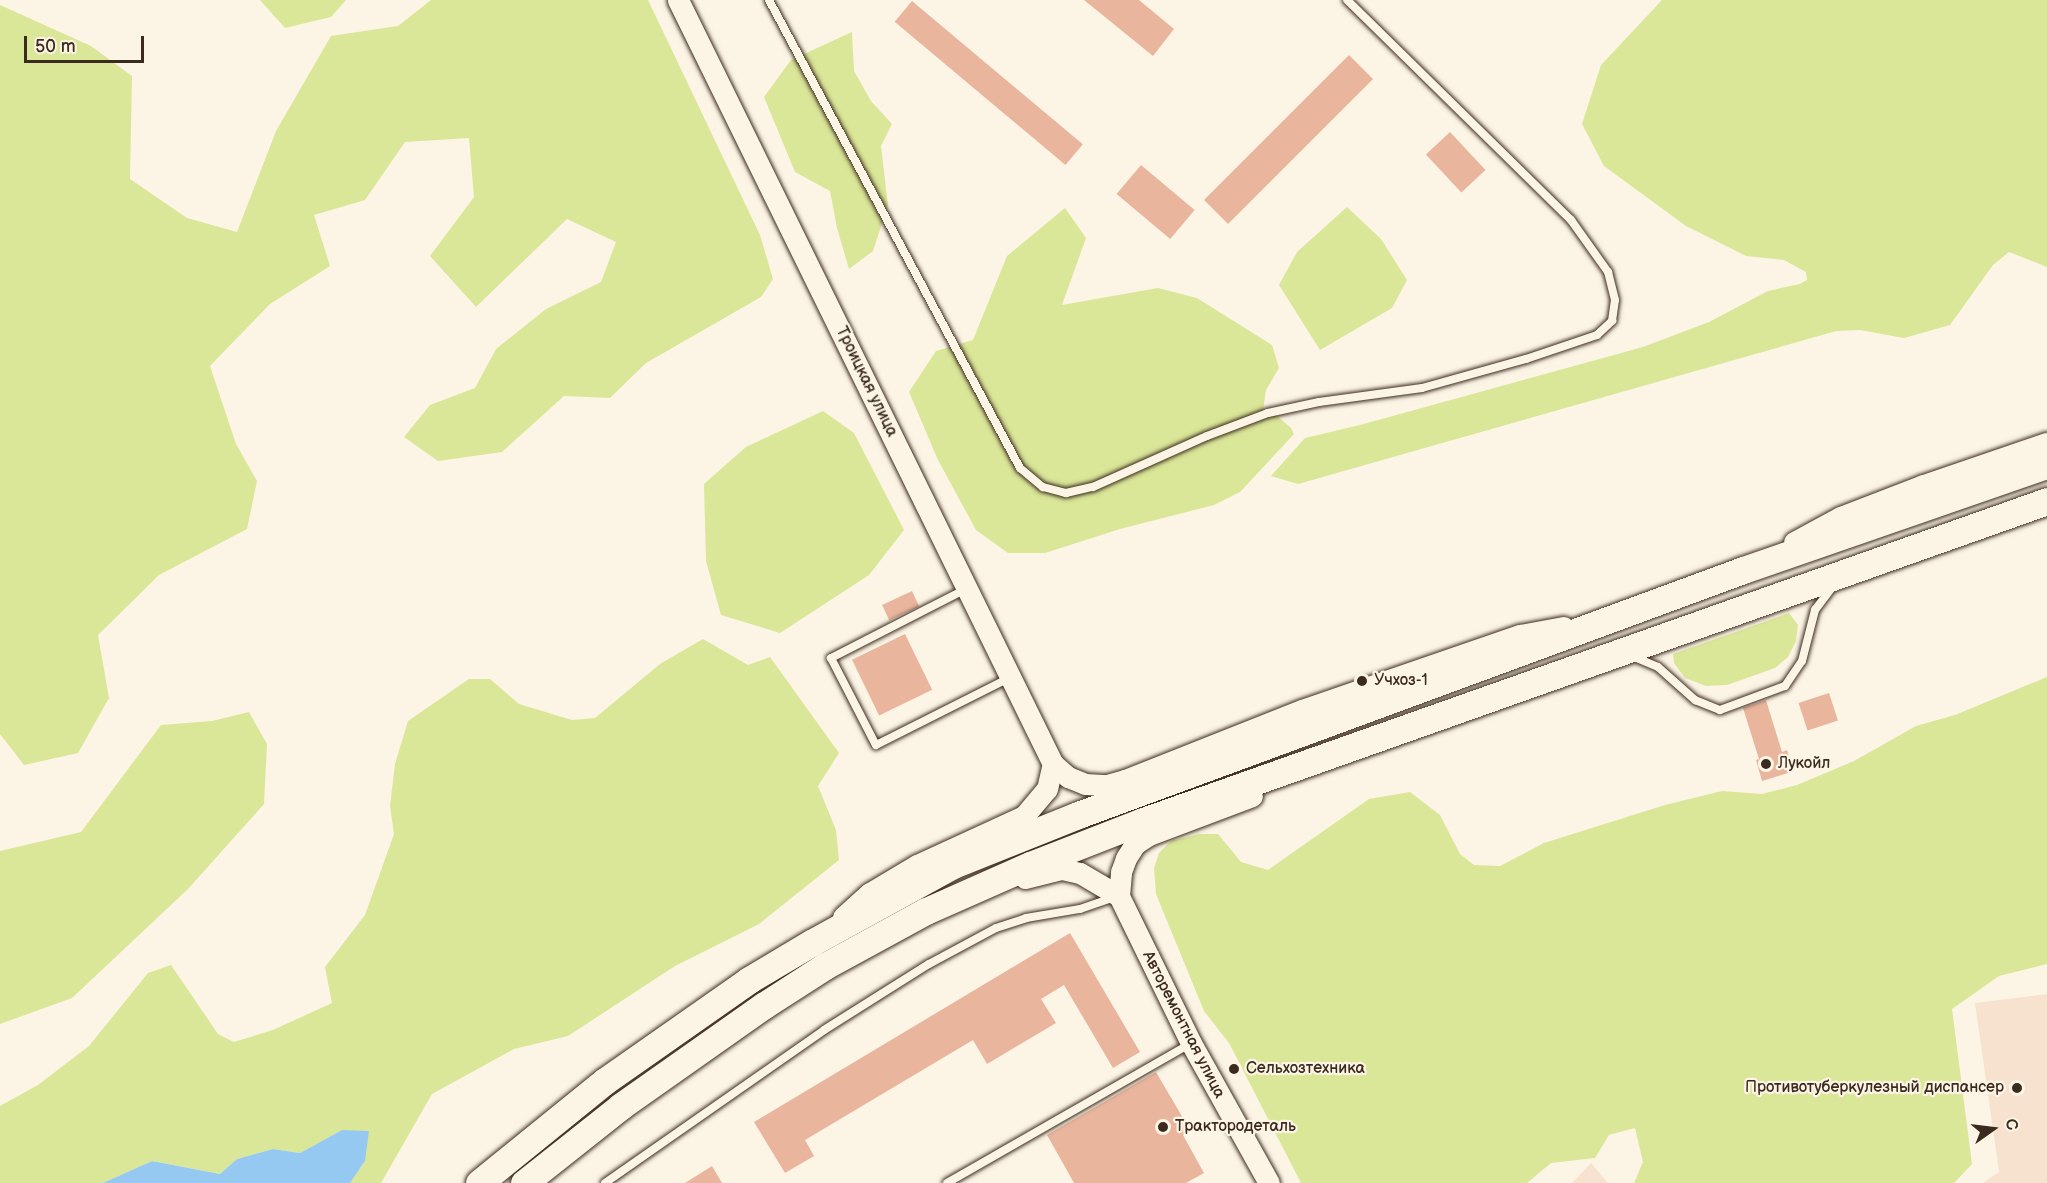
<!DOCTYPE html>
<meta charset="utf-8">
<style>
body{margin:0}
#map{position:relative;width:2047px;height:1183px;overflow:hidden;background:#fcf5e5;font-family:"Balsamiq Sans",sans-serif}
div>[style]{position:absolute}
.built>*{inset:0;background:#f7e2cf}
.green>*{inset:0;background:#dae698}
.water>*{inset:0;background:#95c9f2}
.building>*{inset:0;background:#eab59d;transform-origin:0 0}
.roads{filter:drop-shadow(0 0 2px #3b2a1e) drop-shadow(0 0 2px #3b2a1e)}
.lane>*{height:8px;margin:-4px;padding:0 4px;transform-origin:4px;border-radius:4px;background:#fcf5e5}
.secondary>*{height:21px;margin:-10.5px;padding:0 10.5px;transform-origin:10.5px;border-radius:10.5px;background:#fcf5e5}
.primary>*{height:22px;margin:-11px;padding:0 11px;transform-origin:11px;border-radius:11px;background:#fcf5e5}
.highway>*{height:27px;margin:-13.5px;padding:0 13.5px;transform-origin:13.5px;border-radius:13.5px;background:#fcf5e5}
.dots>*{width:16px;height:16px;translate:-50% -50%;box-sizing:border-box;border:3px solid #fcf5e5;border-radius:50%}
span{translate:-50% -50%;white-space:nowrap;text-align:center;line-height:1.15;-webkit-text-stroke:4.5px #fcf5e5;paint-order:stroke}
.street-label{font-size:16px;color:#3b2a1e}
.poi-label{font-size:16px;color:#3b2a1e}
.left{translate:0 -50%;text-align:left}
.right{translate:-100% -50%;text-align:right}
.north{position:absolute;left:1963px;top:1099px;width:60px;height:60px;-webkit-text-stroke:4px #fcf5e5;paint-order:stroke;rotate:76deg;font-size:16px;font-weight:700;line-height:24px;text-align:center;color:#3b2a1e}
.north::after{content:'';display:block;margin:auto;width:21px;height:27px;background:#3b2a1e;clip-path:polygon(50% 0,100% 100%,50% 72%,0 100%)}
.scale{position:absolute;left:24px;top:36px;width:120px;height:27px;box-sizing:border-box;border:3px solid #3b2a1e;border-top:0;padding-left:8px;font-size:18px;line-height:21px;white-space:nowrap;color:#3b2a1e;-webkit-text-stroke:4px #fcf5e5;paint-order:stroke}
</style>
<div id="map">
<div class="built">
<div style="clip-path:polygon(2047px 994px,2047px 1183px,1983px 1183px,1999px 1172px,1975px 1003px)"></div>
<div style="clip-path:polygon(1591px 1163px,1608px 1183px,1572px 1183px)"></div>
</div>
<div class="green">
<div style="clip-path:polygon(260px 0,346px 0,331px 17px,285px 28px)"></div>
<div style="clip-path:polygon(431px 0,648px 0,760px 235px,773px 279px,761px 297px,646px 363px,610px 398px,564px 396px,502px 452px,438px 461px,404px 437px,430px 405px,475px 388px,496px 349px,546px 309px,601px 282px,616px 242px,567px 219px,476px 307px,430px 256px,474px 197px,469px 138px,405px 142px,365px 200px,314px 215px,330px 266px,270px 304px,210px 366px,236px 444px,257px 481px,247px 529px,159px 575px,98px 635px,109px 698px,78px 753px,24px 765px,0 734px,0 5px,91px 46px,132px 76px,130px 179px,187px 218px,237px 232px,276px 131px,331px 36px,398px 26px)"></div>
<div style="clip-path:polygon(1662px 0,2047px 0,2047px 267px,2009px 252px,1993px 265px,1950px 325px,1904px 338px,1860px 330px,1836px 331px,1298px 484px,1271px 476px,1305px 438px,1360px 425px,1643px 347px,1709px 322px,1768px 291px,1800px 284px,1807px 280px,1806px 272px,1784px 260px,1746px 256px,1686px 226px,1604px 166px,1582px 124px,1601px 65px)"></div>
<div style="clip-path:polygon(852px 32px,854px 71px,871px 101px,892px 124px,881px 146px,888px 205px,873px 251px,849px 269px,837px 228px,830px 191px,795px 172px,764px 97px,791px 60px)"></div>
<div style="clip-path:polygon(1347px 207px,1381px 239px,1407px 280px,1392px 308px,1320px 350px,1279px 285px,1297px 252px)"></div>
<div style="clip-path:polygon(1065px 208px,1086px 238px,1062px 305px,1158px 288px,1197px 298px,1272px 345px,1279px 368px,1266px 390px,1263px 410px,1277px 416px,1291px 428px,1294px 434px,1240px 492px,1214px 505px,1120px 529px,1045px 553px,1008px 553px,976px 530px,938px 460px,909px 392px,936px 351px,973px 340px,1007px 256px)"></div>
<div style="clip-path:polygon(823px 411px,854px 433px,904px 530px,869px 575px,780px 633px,721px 615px,706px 561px,704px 484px,746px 447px)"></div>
<div style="clip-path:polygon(1789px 613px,1798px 625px,1796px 641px,1788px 657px,1775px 668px,1727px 685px,1706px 686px,1685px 678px,1674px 663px,1673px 654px)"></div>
<div style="clip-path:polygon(703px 639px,748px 665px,770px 657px,839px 753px,818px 786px,836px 830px,839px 860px,759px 924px,675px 966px,568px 1036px,514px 1049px,432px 1094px,381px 1183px,350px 1183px,365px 1161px,342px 1130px,300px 1153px,273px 1149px,237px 1159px,220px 1174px,152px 1161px,103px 1183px,0 1183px,0 1106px,38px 1085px,89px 1046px,148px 973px,171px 965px,218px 1034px,234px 1042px,273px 1030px,332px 1003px,325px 967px,365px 915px,394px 834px,390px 806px,395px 764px,408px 721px,469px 679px,490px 679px,519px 704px,572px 720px,595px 718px,660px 664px)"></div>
<div style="clip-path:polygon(2047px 677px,2047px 964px,1999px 976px,1952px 1009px,1972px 1164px,1954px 1183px,1634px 1183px,1643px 1162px,1635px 1128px,1609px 1135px,1595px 1158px,1551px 1163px,1527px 1183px,1301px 1183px,1229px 1043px,1204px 1011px,1156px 894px,1154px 868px,1159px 853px,1171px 841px,1199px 834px,1218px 834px,1241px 862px,1268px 870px,1369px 799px,1410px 792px,1440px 815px,1460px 854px,1474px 865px,1500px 866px,1544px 843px,1665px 805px,1722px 791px,1762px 794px,1797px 785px,1854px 761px,1916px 726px,1955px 715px)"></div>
<div style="clip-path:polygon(249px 712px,267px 744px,264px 804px,188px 889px,72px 998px,0 1024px,0 851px,81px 832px,161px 725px,212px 721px)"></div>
</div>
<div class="water">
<div style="clip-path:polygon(342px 1130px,369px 1131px,365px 1161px,350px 1183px,103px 1183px,152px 1161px,220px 1174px,237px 1159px,273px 1149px,300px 1153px)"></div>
</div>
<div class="building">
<div style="clip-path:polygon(1084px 0,1139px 0,1174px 29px,1153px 56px)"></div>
<div style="left:912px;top:1px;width:223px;height:27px;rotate:40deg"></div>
<div style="left:1349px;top:55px;width:34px;height:205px;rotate:45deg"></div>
<div style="left:1450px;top:132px;width:52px;height:33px;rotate:47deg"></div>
<div style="left:1141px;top:165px;width:70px;height:38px;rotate:40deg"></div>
<div style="left:912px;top:591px;width:17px;height:33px;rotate:65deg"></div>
<div style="left:905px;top:634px;width:62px;height:59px;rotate:64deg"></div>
<div style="left:1829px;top:693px;width:29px;height:32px;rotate:72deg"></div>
<div style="clip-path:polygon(1766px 700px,1782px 752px,1787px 750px,1794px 771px,1762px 781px,1756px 760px,1759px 759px,1743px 708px)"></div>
<div style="clip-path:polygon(1070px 933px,1140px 1052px,1113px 1068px,1064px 985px,1041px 999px,1056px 1023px,987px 1064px,973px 1040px,805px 1140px,814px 1156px,785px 1173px,754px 1122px)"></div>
<div style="clip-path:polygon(1156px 1072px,1190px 1130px,1183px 1135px,1204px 1173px,1186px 1183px,1074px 1183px,1047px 1135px)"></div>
<div style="clip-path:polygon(712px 1166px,722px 1183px,685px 1183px)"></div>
</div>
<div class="roads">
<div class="lane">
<div style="left:769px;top:0;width:531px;rotate:61.79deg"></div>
<div style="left:1020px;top:468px;width:30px;rotate:40deg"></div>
<div style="left:1043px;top:487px;width:24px;rotate:15deg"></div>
<div style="left:1066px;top:493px;width:28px;rotate:-13deg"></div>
<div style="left:1093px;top:487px;width:125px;rotate:-24.1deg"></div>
<div style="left:1207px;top:436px;width:65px;rotate:-20.7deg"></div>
<div style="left:1268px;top:413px;width:52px;rotate:-12.2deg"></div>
<div style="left:1319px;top:402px;width:104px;rotate:-7.7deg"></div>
<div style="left:1422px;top:388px;width:108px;rotate:-15.6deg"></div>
<div style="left:1526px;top:359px;width:75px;rotate:-18.7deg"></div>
<div style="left:1597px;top:335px;width:21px;rotate:-43deg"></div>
<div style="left:1612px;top:321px;width:21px;rotate:-82deg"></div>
<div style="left:1615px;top:300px;width:29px;rotate:-104deg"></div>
<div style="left:1608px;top:272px;width:64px;rotate:-125.4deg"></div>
<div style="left:1571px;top:220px;width:314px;rotate:-135.5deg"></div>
<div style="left:966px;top:589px;width:152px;rotate:152.9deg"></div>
<div style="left:831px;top:658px;width:98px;rotate:62.7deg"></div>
<div style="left:876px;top:745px;width:149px;rotate:-26.7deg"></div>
<div style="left:1632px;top:656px;width:28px;rotate:23deg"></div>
<div style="left:1658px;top:667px;width:50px;rotate:41.7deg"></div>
<div style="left:1695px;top:700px;width:27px;rotate:22deg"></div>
<div style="left:1720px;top:710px;width:69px;rotate:-20.3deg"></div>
<div style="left:1785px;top:686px;width:30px;rotate:-56deg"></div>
<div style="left:1802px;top:661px;width:53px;rotate:-75.7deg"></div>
<div style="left:1815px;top:610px;width:30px;rotate:-53deg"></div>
<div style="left:605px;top:1183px;width:267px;rotate:-34.9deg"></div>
<div style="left:824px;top:1030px;width:124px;rotate:-32.2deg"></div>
<div style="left:929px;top:964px;width:76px;rotate:-28.2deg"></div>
<div style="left:996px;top:928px;width:32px;rotate:-18deg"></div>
<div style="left:1026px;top:918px;width:55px;rotate:-9.5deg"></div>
<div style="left:1080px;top:909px;width:36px;rotate:-19deg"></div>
<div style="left:947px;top:1183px;width:280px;rotate:-29.8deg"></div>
</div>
<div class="secondary">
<div style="left:678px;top:0;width:851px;rotate:63.86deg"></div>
<div style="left:1053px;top:764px;width:20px;rotate:41deg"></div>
<div style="left:1068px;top:777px;width:18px;rotate:22deg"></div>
<div style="left:1085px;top:784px;width:22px;rotate:3deg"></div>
<div style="left:1107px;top:785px;width:19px;rotate:-16deg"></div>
<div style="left:1125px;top:780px;width:190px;rotate:-21.6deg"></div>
<div style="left:1302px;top:710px;width:231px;rotate:-19deg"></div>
<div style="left:1520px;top:635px;width:44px;rotate:-10.5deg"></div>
<div style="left:1025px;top:878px;width:38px;rotate:-14deg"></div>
<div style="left:1062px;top:869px;width:18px;rotate:13deg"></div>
<div style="left:1080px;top:873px;width:45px;rotate:30.5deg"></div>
<div style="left:1119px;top:896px;width:164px;rotate:63.9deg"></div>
<div style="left:1191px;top:1043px;width:160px;rotate:60.9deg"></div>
<div style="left:1119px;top:896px;width:24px;rotate:-85deg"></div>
<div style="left:1121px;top:872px;width:15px;rotate:-70deg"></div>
<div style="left:1126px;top:858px;width:17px;rotate:-57deg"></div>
<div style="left:1135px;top:844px;width:17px;rotate:-33deg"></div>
<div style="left:1149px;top:835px;width:110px;rotate:-20.7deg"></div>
<div style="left:843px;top:917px;width:36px;rotate:-42deg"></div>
<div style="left:870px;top:893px;width:55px;rotate:-30.8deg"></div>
<div style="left:917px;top:865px;width:118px;rotate:-24.6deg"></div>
<div style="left:1024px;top:816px;width:35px;rotate:-50deg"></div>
<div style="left:1047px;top:789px;width:26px;rotate:-77deg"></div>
</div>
<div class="primary">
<div style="left:1795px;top:543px;width:52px;rotate:-28.5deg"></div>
<div style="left:1841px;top:518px;width:89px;rotate:-21.1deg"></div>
<div style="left:1924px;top:486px;width:130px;rotate:-18.9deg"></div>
</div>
<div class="highway">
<div style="left:479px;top:1183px;width:162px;rotate:-39deg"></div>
<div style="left:605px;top:1081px;width:176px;rotate:-35deg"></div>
<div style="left:749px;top:980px;width:74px;rotate:-30.7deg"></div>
<div style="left:813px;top:942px;width:160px;rotate:-28.8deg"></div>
<div style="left:953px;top:865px;width:135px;rotate:-21.8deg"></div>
<div style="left:1078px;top:815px;width:709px;rotate:-20.22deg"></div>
<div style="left:1743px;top:570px;width:322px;rotate:-19.1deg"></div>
<div style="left:524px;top:1183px;width:124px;rotate:-38.4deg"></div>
<div style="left:621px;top:1106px;width:174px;rotate:-35.2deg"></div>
<div style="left:763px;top:1006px;width:74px;rotate:-32.8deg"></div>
<div style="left:825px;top:966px;width:115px;rotate:-28.6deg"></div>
<div style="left:926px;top:911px;width:114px;rotate:-23.9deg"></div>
<div style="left:1030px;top:865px;width:121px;rotate:-21.3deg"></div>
<div style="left:1143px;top:821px;width:959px;rotate:-19.49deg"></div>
</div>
</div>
<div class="dots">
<div style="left:1362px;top:681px;background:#3b2a1e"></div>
<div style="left:1766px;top:764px;background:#3b2a1e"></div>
<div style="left:1234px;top:1069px;background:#3b2a1e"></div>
<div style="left:2017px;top:1088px;background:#3b2a1e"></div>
<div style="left:1163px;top:1127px;background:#3b2a1e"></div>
</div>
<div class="street-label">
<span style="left:866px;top:382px;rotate:64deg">Троицкая улица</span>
<span style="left:1183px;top:1025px;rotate:63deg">Авторемонтная улица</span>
</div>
<div class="poi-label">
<span class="left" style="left:1374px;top:681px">Учхоз-1</span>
<span class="left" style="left:1778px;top:764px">Лукойл</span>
<span class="left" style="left:1246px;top:1069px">Сельхозтехника</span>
<span class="right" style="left:2004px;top:1088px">Противотуберкулезный диспансер</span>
<span class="left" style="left:1175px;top:1127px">Трактородеталь</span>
</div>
<div class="north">С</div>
<div class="scale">50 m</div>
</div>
